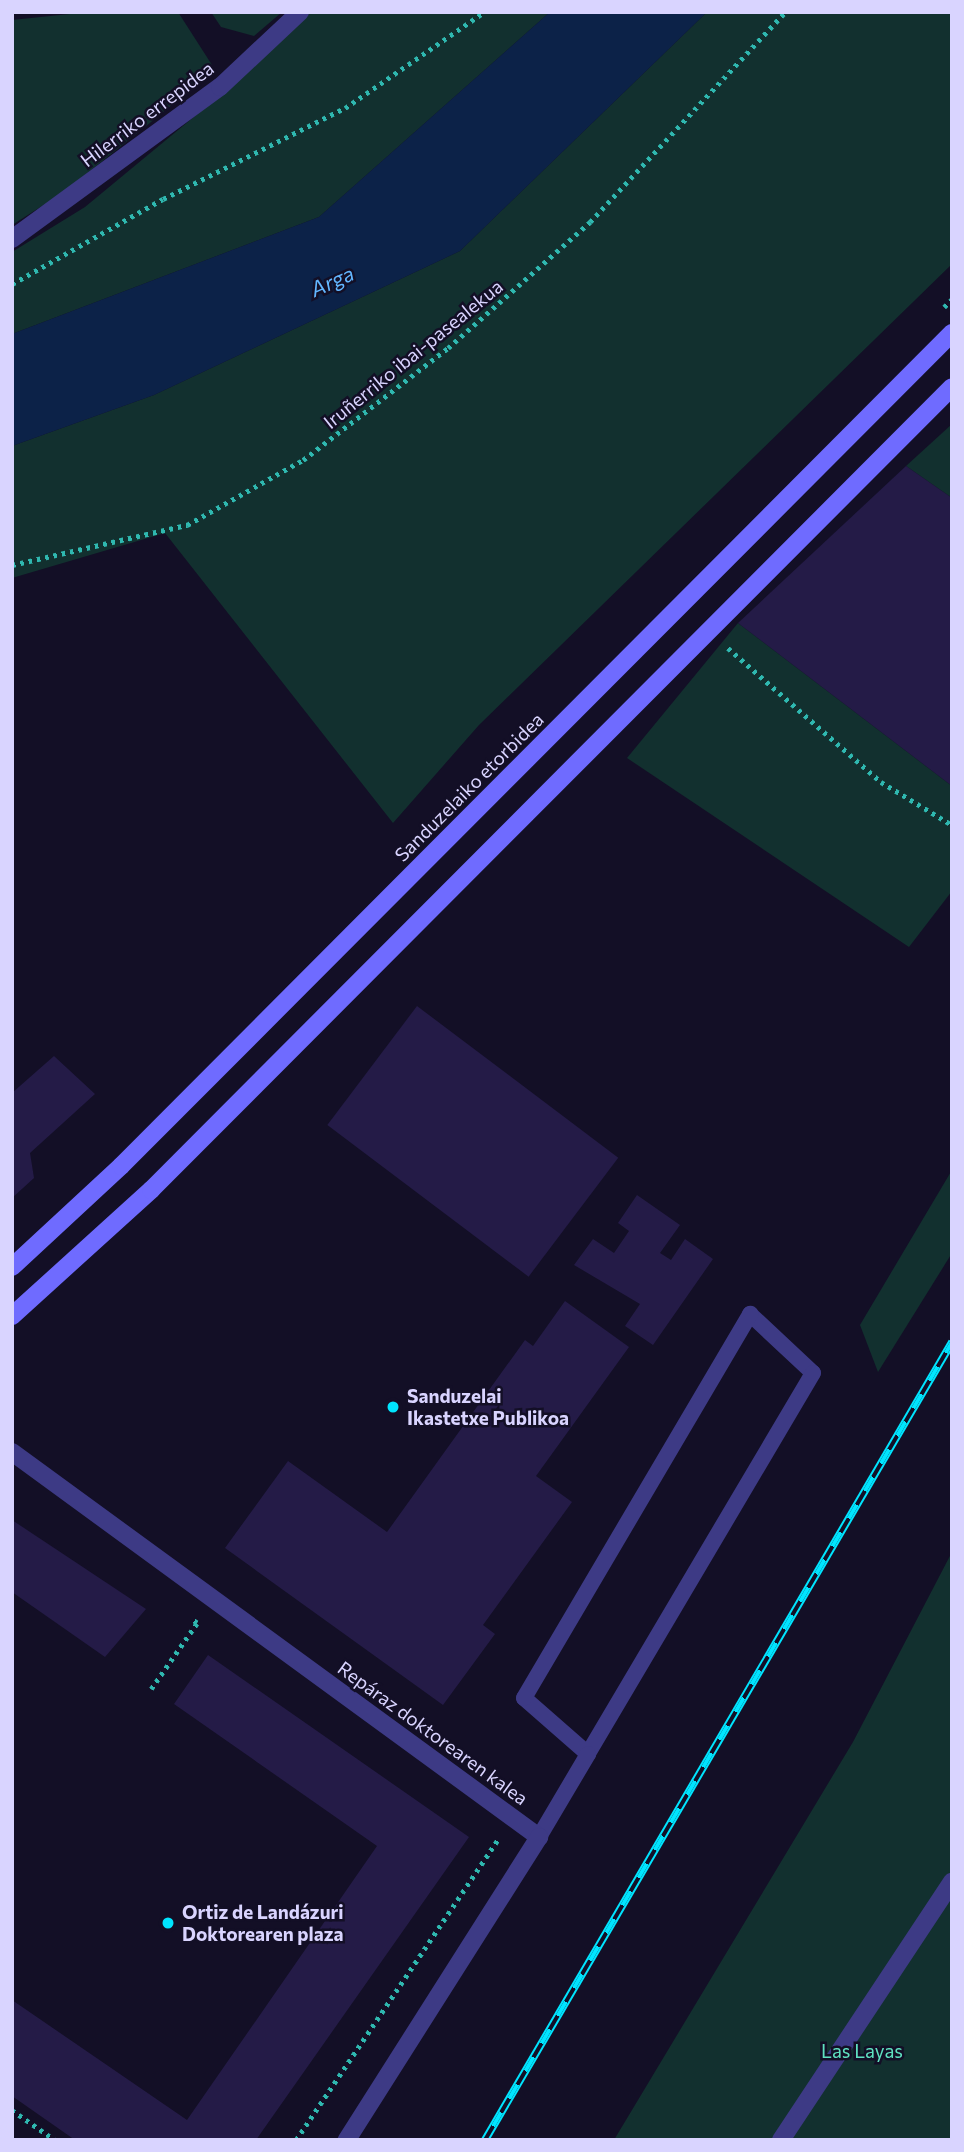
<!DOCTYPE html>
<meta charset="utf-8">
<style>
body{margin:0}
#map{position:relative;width:964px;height:2152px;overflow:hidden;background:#130f26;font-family:Commissioner,sans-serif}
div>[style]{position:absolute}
.green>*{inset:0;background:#12302f}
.water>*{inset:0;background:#0c2248}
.building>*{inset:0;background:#241b47;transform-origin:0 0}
.path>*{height:4.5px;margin-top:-2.25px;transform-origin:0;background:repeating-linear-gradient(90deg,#2fb8b0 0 3.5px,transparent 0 8.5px)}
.lane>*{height:16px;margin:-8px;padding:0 8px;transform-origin:8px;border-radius:8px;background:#3d3a85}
.street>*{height:18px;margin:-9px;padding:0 9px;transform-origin:9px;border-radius:9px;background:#3d3a85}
.secondary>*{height:18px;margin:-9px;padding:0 9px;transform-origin:9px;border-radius:9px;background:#6f6bff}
.rail>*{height:8px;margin-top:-4px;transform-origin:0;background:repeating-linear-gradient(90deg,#130f26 0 16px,#00e5ff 0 32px);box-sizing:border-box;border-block:2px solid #00e5ff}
.dots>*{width:19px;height:19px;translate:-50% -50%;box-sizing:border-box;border:4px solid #130f26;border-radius:50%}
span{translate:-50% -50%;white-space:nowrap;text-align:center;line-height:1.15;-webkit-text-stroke:5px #130f26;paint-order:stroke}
.street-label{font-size:19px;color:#d9d4ff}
.poi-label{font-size:19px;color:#d9d4ff;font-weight:700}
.left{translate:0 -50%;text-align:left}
.park-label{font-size:19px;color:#5fe0c0}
.water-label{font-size:21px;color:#62b6ff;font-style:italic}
.frame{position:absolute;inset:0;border:14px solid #d9d4ff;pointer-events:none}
</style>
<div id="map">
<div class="green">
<div style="clip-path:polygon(89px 12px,178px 12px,212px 65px,207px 76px,145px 127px,61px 194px,12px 225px,12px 20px)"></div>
<div style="clip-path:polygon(211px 12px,282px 12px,254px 36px,221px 27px)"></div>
<div style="clip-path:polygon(311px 12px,550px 12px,319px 217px,12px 334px,12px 252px,85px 207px,247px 73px)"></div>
<div style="clip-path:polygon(707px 12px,952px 12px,952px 264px,479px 725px,393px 823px,165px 533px,12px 578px,12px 446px,154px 395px,460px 251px)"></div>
<div style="clip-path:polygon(952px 424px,952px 498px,906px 466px)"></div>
<div style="clip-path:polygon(738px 623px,952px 786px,952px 891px,909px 947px,627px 758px)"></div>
<div style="clip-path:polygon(952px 1170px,952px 1253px,878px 1372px,860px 1325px)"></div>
<div style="clip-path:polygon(952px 1552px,952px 2140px,614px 2140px,853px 1742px)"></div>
</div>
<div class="water">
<div style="clip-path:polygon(550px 12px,707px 12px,460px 251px,154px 395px,12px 446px,12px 334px,319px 217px)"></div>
</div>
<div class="building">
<div style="clip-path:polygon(906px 466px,952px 498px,952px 786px,738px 623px)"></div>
<div style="left:417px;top:1006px;width:252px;height:149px;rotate:37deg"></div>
<div style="clip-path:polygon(54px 1056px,95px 1094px,30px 1153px,34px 1178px,12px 1198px,12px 1093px)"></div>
<div style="clip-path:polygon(637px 1195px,680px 1225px,660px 1253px,671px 1260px,685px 1239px,713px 1259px,653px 1345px,625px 1326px,640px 1304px,574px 1265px,593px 1239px,614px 1253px,629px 1231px,618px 1223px)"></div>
<div style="clip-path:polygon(565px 1301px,629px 1347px,536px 1476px,572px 1502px,483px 1625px,495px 1634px,443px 1705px,225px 1548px,288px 1461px,387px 1532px,525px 1340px,533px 1346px)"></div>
<div style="clip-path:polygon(12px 1520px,146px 1609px,105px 1657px,12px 1592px)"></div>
<div style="clip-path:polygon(208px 1655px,469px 1837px,256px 2140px,75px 2140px,12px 2096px,12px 2000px,187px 2120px,377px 1846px,174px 1704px)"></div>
</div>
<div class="path">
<div style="left:12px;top:284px;width:173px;rotate:-29.4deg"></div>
<div style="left:163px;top:199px;width:203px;rotate:-26.6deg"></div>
<div style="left:345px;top:108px;width:169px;rotate:-34.6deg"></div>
<div style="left:944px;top:307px;width:11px;rotate:-45deg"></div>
<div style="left:12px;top:565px;width:180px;rotate:-12.9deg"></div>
<div style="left:187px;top:525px;width:133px;rotate:-29.3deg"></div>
<div style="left:303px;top:460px;width:183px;rotate:-37.7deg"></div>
<div style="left:448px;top:348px;width:190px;rotate:-41.6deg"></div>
<div style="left:590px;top:222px;width:287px;rotate:-47.1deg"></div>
<div style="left:728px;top:648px;width:203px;rotate:41.2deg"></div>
<div style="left:881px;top:782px;width:83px;rotate:31.2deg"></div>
<div style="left:151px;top:1689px;width:80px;rotate:-55.1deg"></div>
<div style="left:197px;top:1623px;width:4px;rotate:-146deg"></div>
<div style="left:12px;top:2110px;width:52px;rotate:34.9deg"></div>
<div style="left:296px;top:2140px;width:362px;rotate:-56.1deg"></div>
</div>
<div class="lane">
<div style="left:750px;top:1314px;width:86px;rotate:43.1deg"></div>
<div style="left:813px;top:1373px;width:442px;rotate:120.6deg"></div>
<div style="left:588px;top:1754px;width:85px;rotate:-138.8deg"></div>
<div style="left:524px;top:1698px;width:446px;rotate:-59.5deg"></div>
<div style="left:539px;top:1837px;width:96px;rotate:-59.4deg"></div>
</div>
<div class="street">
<div style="left:12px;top:239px;width:258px;rotate:-36.2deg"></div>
<div style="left:220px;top:87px;width:110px;rotate:-43.2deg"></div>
<div style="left:12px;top:1452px;width:653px;rotate:36.15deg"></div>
<div style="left:539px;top:1837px;width:359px;rotate:122.4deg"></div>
<div style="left:781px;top:2140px;width:310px;rotate:-56.5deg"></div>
</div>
<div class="secondary">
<div style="left:12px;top:1267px;width:149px;rotate:-42.8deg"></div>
<div style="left:121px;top:1166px;width:1177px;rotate:-45.07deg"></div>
<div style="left:12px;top:1316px;width:188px;rotate:-42.2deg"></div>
<div style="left:151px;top:1190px;width:1134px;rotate:-45.07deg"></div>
</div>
<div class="rail">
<div style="left:485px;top:2140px;width:925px;rotate:-59.66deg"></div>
</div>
<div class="dots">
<div style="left:393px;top:1407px;background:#00e5ff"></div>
<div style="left:168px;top:1923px;background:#00e5ff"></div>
</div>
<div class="street-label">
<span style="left:147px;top:114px;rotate:-37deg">Hilerriko errepidea</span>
<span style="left:413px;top:354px;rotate:-39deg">Iruñerriko ibai-pasealekua</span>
<span style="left:469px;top:787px;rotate:-45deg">Sanduzelaiko etorbidea</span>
<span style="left:433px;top:1733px;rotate:36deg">Repáraz doktorearen kalea</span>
</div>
<div class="poi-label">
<span class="left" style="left:407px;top:1407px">Sanduzelai<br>Ikastetxe Publikoa</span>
<span class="left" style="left:182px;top:1923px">Ortiz de Landázuri<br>Doktorearen plaza</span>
</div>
<div class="park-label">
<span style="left:862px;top:2051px">Las Layas</span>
</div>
<div class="water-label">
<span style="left:332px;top:281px;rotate:-24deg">Arga</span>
</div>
<div class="frame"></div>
</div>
